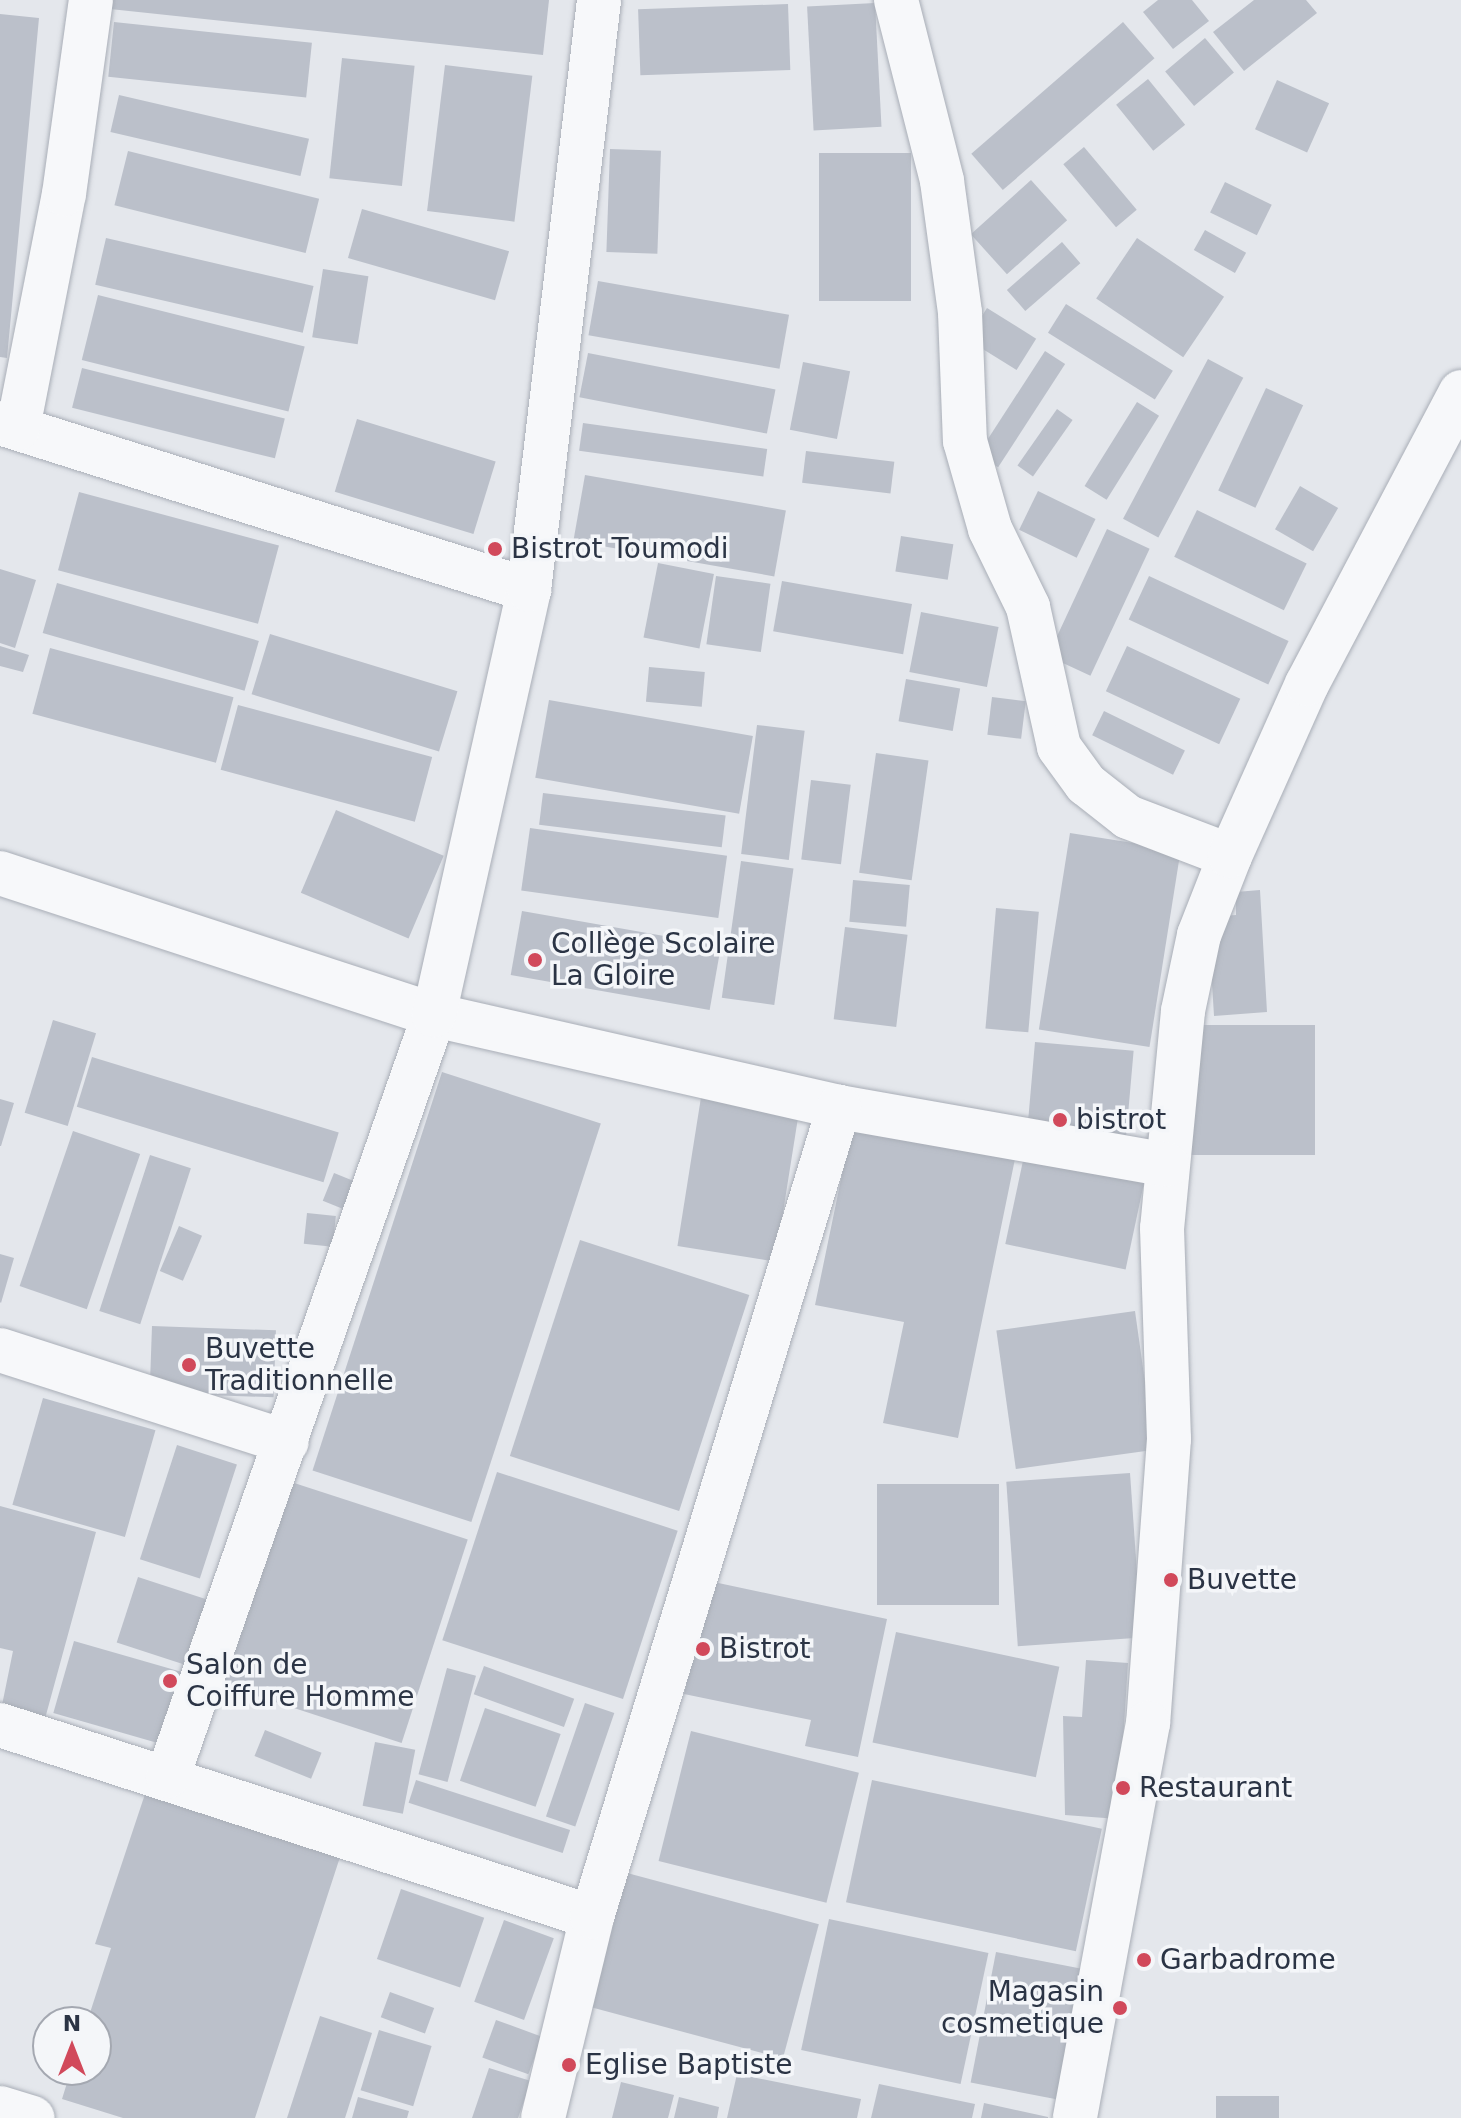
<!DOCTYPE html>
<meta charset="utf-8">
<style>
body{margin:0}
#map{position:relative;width:1461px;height:2118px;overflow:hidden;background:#e4e7ec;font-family:"DejaVu Sans",sans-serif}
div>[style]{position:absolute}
.building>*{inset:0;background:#bbc0ca;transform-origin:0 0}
.roads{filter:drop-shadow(0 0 2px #a9aeb7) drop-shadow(0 0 2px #a9aeb7)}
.minor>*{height:44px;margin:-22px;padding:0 22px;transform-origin:22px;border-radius:22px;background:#f7f8fa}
.dots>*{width:22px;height:22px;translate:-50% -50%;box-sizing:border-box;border:4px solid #f4f6f9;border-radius:50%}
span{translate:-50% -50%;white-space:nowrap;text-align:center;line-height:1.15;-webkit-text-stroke:7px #f4f6f9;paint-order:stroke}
.poi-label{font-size:28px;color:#2b3445}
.left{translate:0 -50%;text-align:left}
.right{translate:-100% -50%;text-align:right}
.north{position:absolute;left:32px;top:2006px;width:80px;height:80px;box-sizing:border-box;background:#f4f6f9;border:2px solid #a4a8b1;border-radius:50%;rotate:0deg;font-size:22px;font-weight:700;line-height:32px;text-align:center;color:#2b3445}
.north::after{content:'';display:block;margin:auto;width:28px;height:36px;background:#d1495b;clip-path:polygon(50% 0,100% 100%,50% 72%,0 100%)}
</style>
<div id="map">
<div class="building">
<div style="clip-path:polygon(110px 0,549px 0,543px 55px,110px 9px)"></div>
<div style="clip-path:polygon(1158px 0,1192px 0,1209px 21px,1173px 49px,1143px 12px)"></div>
<div style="clip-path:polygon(1254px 0,1306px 0,1317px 13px,1244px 71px,1213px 32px)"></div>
<div style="left:875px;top:3px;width:124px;height:68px;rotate:87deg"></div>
<div style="left:788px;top:4px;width:66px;height:150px;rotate:88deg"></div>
<div style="clip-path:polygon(0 14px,39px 18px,7px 358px,0 357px)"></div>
<div style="left:114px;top:22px;width:199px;height:55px;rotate:6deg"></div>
<div style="left:1123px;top:22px;width:48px;height:201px;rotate:49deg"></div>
<div style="left:1205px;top:38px;width:45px;height:52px;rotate:50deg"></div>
<div style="left:342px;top:58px;width:73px;height:121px;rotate:6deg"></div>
<div style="left:445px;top:65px;width:88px;height:147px;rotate:7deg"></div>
<div style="left:1148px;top:79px;width:59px;height:41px;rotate:51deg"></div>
<div style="left:1277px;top:80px;width:57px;height:54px;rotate:24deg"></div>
<div style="left:119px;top:95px;width:195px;height:38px;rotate:13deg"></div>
<div style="left:1084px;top:147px;width:82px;height:27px;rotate:50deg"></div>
<div style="left:610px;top:149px;width:51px;height:103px;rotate:2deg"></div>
<div style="left:128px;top:151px;width:197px;height:56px;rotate:14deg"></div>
<div style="left:819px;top:153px;width:92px;height:148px"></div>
<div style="left:1031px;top:180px;width:54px;height:81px;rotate:48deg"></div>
<div style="left:1225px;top:182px;width:52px;height:34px;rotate:26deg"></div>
<div style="left:362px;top:209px;width:153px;height:51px;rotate:16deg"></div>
<div style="left:1205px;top:230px;width:47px;height:23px;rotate:29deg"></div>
<div style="left:106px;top:238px;width:213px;height:48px;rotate:13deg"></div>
<div style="left:1137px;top:238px;width:105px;height:73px;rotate:34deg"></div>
<div style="left:1062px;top:242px;width:28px;height:73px;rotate:49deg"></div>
<div style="left:323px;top:269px;width:46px;height:69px;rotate:9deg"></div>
<div style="left:598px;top:281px;width:194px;height:55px;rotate:10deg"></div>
<div style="left:98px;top:295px;width:213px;height:67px;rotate:14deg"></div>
<div style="left:1066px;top:304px;width:126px;height:34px;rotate:32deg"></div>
<div style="left:987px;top:308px;width:58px;height:37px;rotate:32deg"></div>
<div style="left:1045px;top:351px;width:24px;height:123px;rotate:33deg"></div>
<div style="left:588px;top:353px;width:191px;height:45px;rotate:11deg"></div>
<div style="left:1208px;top:359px;width:40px;height:181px;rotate:28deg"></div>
<div style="left:803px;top:362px;width:48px;height:69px;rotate:11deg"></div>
<div style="left:82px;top:368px;width:209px;height:41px;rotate:14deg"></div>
<div style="left:1266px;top:388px;width:41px;height:113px;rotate:25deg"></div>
<div style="left:1137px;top:402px;width:26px;height:99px;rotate:32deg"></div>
<div style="left:1057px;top:409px;width:19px;height:69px;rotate:35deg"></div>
<div style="left:357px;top:419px;width:145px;height:76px;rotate:17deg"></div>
<div style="left:583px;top:423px;width:186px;height:28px;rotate:8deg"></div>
<div style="left:806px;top:451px;width:89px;height:32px;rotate:7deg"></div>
<div style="left:585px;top:475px;width:204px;height:67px;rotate:10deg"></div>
<div style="left:1300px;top:486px;width:44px;height:50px;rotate:30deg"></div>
<div style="left:1038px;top:491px;width:64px;height:43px;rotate:26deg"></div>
<div style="left:79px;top:492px;width:207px;height:81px;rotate:15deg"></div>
<div style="left:1197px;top:510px;width:122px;height:52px;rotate:26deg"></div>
<div style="left:1107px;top:529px;width:47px;height:140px;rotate:25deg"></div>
<div style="left:901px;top:536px;width:53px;height:36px;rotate:9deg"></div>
<div style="left:658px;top:563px;width:57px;height:76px;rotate:11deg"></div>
<div style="clip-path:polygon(0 569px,36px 580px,15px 648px,0 643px)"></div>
<div style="left:716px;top:576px;width:55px;height:69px;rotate:8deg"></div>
<div style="left:1149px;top:576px;width:154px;height:48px;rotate:25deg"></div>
<div style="left:782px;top:581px;width:132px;height:51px;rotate:10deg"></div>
<div style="left:57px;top:583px;width:210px;height:52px;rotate:16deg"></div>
<div style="left:921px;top:612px;width:79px;height:61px;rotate:11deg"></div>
<div style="left:270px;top:634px;width:196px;height:63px;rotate:17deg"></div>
<div style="clip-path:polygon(0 646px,29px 655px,23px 672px,0 666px)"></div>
<div style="left:1127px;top:646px;width:125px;height:50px;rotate:25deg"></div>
<div style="left:50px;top:648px;width:190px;height:68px;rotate:15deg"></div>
<div style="left:649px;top:667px;width:56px;height:35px;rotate:5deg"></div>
<div style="left:906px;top:679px;width:55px;height:43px;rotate:10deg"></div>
<div style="left:992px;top:697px;width:34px;height:38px;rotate:7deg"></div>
<div style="left:549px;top:700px;width:207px;height:79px;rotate:10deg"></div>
<div style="left:238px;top:705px;width:201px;height:67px;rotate:15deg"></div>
<div style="left:1104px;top:711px;width:90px;height:27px;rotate:26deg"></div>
<div style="left:757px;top:725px;width:48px;height:130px;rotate:7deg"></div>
<div style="left:876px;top:753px;width:53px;height:121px;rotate:8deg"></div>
<div style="left:811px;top:780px;width:40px;height:80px;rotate:7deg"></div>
<div style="left:543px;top:793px;width:184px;height:32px;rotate:7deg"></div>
<div style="left:336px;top:810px;width:117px;height:90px;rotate:23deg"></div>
<div style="left:530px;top:828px;width:199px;height:63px;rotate:8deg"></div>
<div style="left:1070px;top:833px;width:112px;height:199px;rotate:9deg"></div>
<div style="left:741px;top:861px;width:53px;height:138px;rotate:8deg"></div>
<div style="left:853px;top:880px;width:57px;height:42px;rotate:5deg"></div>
<div style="clip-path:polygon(1260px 890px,1267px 1012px,1214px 1016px,1208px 917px,1236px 915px,1236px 892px)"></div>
<div style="left:996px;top:908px;width:43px;height:121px;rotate:5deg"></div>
<div style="left:522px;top:911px;width:202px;height:65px;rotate:10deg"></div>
<div style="left:845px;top:927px;width:63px;height:93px;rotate:7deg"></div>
<div style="left:53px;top:1020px;width:45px;height:97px;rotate:17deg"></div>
<div style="left:1190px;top:1025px;width:125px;height:130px"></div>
<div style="left:1035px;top:1042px;width:99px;height:94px;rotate:5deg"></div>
<div style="left:92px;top:1057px;width:258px;height:52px;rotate:17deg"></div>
<div style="left:442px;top:1072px;width:167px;height:419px;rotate:18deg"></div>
<div style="left:702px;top:1091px;width:99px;height:157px;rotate:9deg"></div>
<div style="clip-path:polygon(0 1099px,14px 1103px,1px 1146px,0 1146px)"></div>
<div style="clip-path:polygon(853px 1121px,1016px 1154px,958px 1438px,883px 1423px,904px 1322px,815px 1305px)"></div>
<div style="left:73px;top:1131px;width:71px;height:164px;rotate:19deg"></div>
<div style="left:150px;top:1155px;width:43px;height:164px;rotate:18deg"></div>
<div style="left:1024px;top:1156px;width:123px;height:90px;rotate:12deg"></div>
<div style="left:334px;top:1173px;width:24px;height:30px;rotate:22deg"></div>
<div style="left:307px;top:1213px;width:29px;height:31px;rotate:6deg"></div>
<div style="left:179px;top:1226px;width:25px;height:49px;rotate:23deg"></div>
<div style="left:580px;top:1240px;width:178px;height:227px;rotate:18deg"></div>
<div style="clip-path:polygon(0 1254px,14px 1258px,1px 1303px,0 1302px)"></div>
<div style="left:1135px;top:1311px;width:140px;height:140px;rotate:82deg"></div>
<div style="left:152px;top:1326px;width:124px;height:67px;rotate:2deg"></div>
<div style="left:43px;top:1398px;width:117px;height:111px;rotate:16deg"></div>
<div style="left:177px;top:1445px;width:63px;height:120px;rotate:18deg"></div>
<div style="left:497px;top:1472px;width:190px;height:177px;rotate:18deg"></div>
<div style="left:1130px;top:1473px;width:165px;height:124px;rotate:86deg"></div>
<div style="left:288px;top:1481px;width:189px;height:214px;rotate:18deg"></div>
<div style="left:877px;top:1484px;width:122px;height:121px"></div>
<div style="clip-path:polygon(0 1506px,96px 1532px,43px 1726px,0 1715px,13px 1651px,0 1648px)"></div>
<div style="left:138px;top:1577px;width:79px;height:69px;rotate:18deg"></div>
<div style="clip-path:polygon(709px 1581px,887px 1619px,858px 1757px,805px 1746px,811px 1720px,684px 1694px)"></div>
<div style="left:896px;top:1632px;width:167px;height:113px;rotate:12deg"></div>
<div style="left:74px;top:1641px;width:114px;height:75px;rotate:16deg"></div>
<div style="clip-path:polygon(1086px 1660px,1128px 1663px,1118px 1819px,1065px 1815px,1063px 1716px,1082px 1717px)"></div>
<div style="left:484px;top:1666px;width:96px;height:30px;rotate:20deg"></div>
<div style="left:447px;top:1668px;width:30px;height:110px;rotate:15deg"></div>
<div style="left:585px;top:1703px;width:31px;height:120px;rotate:19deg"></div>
<div style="left:485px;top:1708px;width:80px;height:77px;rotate:19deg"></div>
<div style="left:265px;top:1730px;width:61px;height:28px;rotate:22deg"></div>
<div style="left:691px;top:1731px;width:173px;height:134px;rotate:14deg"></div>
<div style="left:375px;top:1742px;width:41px;height:65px;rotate:11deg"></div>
<div style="left:416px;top:1780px;width:162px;height:24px;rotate:18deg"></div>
<div style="left:872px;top:1780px;width:235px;height:125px;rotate:12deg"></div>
<div style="clip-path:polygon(146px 1791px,341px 1854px,255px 2118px,123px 2118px,62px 2099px,71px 2070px,96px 2070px,96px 2022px,87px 2022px,111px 1948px,95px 1944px)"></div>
<div style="left:616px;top:1870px;width:210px;height:139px;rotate:15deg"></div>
<div style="left:401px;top:1889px;width:88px;height:74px;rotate:19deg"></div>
<div style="left:829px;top:1919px;width:163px;height:134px;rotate:12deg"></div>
<div style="left:504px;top:1920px;width:53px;height:87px;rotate:20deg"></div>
<div style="left:996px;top:1952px;width:90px;height:133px;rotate:11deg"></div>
<div style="left:390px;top:1992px;width:47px;height:27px;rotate:20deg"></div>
<div style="clip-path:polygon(320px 2016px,372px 2033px,345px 2118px,287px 2118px)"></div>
<div style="left:496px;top:2020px;width:49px;height:40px;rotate:20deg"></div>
<div style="left:379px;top:2030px;width:55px;height:63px;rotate:17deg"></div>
<div style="clip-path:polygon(489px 2068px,531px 2081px,518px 2118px,472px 2118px)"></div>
<div style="clip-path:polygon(737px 2074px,861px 2099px,857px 2118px,727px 2118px)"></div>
<div style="clip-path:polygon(621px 2082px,674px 2095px,668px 2118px,612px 2118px)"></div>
<div style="clip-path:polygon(879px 2084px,975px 2104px,972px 2118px,871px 2118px)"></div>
<div style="left:1279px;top:2096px;width:22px;height:63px;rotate:90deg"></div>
<div style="clip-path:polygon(358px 2097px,409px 2111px,407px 2118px,352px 2118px)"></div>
<div style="clip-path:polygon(679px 2097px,719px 2107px,717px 2118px,674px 2118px)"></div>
<div style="clip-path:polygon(984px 2103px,1048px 2117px,1048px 2118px,981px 2118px)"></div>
</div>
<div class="roads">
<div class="minor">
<div style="left:896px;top:0;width:187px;rotate:75.7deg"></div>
<div style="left:942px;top:181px;width:133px;rotate:82.2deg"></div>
<div style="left:960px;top:313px;width:128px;rotate:87.8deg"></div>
<div style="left:965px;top:441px;width:91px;rotate:74.1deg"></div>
<div style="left:990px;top:529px;width:87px;rotate:64deg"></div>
<div style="left:1028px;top:607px;width:143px;rotate:77.5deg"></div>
<div style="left:1059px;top:747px;width:46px;rotate:53.9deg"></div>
<div style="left:1086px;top:784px;width:53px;rotate:38.2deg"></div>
<div style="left:1128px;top:817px;width:109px;rotate:20.9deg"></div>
<div style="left:1230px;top:856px;width:85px;rotate:111.4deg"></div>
<div style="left:1199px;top:935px;width:78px;rotate:101.9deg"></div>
<div style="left:1183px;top:1011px;width:218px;rotate:95.5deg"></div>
<div style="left:1162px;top:1228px;width:211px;rotate:88.1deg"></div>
<div style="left:1169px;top:1439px;width:285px;rotate:94.2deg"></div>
<div style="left:1148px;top:1723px;width:402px;rotate:100.5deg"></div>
<div style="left:0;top:423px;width:555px;rotate:17.52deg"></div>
<div style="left:18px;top:428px;width:238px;rotate:-78.9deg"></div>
<div style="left:64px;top:194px;width:196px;rotate:-82.1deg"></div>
<div style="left:1230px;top:856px;width:188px;rotate:-65.9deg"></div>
<div style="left:1307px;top:684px;width:330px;rotate:-62.2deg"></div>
<div style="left:0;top:873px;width:457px;rotate:18.1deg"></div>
<div style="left:434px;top:1015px;width:415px;rotate:12.8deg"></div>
<div style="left:839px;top:1107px;width:333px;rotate:10deg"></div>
<div style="left:0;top:1350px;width:301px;rotate:17.8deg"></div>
<div style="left:0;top:1725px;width:622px;rotate:17.97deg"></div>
<div style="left:168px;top:1776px;width:806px;rotate:-70.73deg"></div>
<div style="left:434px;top:1015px;width:435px;rotate:-77.4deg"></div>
<div style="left:529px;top:590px;width:594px;rotate:-83.23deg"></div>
<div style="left:0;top:2108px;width:34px;rotate:17deg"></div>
<div style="left:543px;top:2118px;width:207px;rotate:-76.3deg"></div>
<div style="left:592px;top:1917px;width:847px;rotate:-73.04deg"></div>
</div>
</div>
<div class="dots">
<div style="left:495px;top:549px;background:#d1495b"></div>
<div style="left:535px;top:960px;background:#d1495b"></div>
<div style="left:1060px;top:1120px;background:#d1495b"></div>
<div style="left:189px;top:1365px;background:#d1495b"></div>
<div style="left:1171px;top:1580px;background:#d1495b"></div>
<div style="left:703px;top:1649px;background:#d1495b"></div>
<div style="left:170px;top:1681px;background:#d1495b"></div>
<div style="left:1123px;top:1788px;background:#d1495b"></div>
<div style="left:1144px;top:1960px;background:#d1495b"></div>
<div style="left:1120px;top:2008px;background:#d1495b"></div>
<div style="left:569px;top:2065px;background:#d1495b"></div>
</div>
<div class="poi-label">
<span class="left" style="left:511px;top:549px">Bistrot Toumodi</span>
<span class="left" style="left:551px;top:960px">Collège Scolaire<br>La Gloire</span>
<span class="left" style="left:1076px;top:1120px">bistrot</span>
<span class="left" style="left:205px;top:1365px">Buvette<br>Traditionnelle</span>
<span class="left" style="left:1187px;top:1580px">Buvette</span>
<span class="left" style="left:719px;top:1649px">Bistrot</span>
<span class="left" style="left:186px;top:1681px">Salon de<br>Coiffure Homme</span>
<span class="left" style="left:1139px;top:1788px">Restaurant</span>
<span class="left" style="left:1160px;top:1960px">Garbadrome</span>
<span class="right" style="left:1104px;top:2008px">Magasin<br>cosmetique</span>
<span class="left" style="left:585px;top:2065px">Eglise Baptiste</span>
</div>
<div class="north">N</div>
</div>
